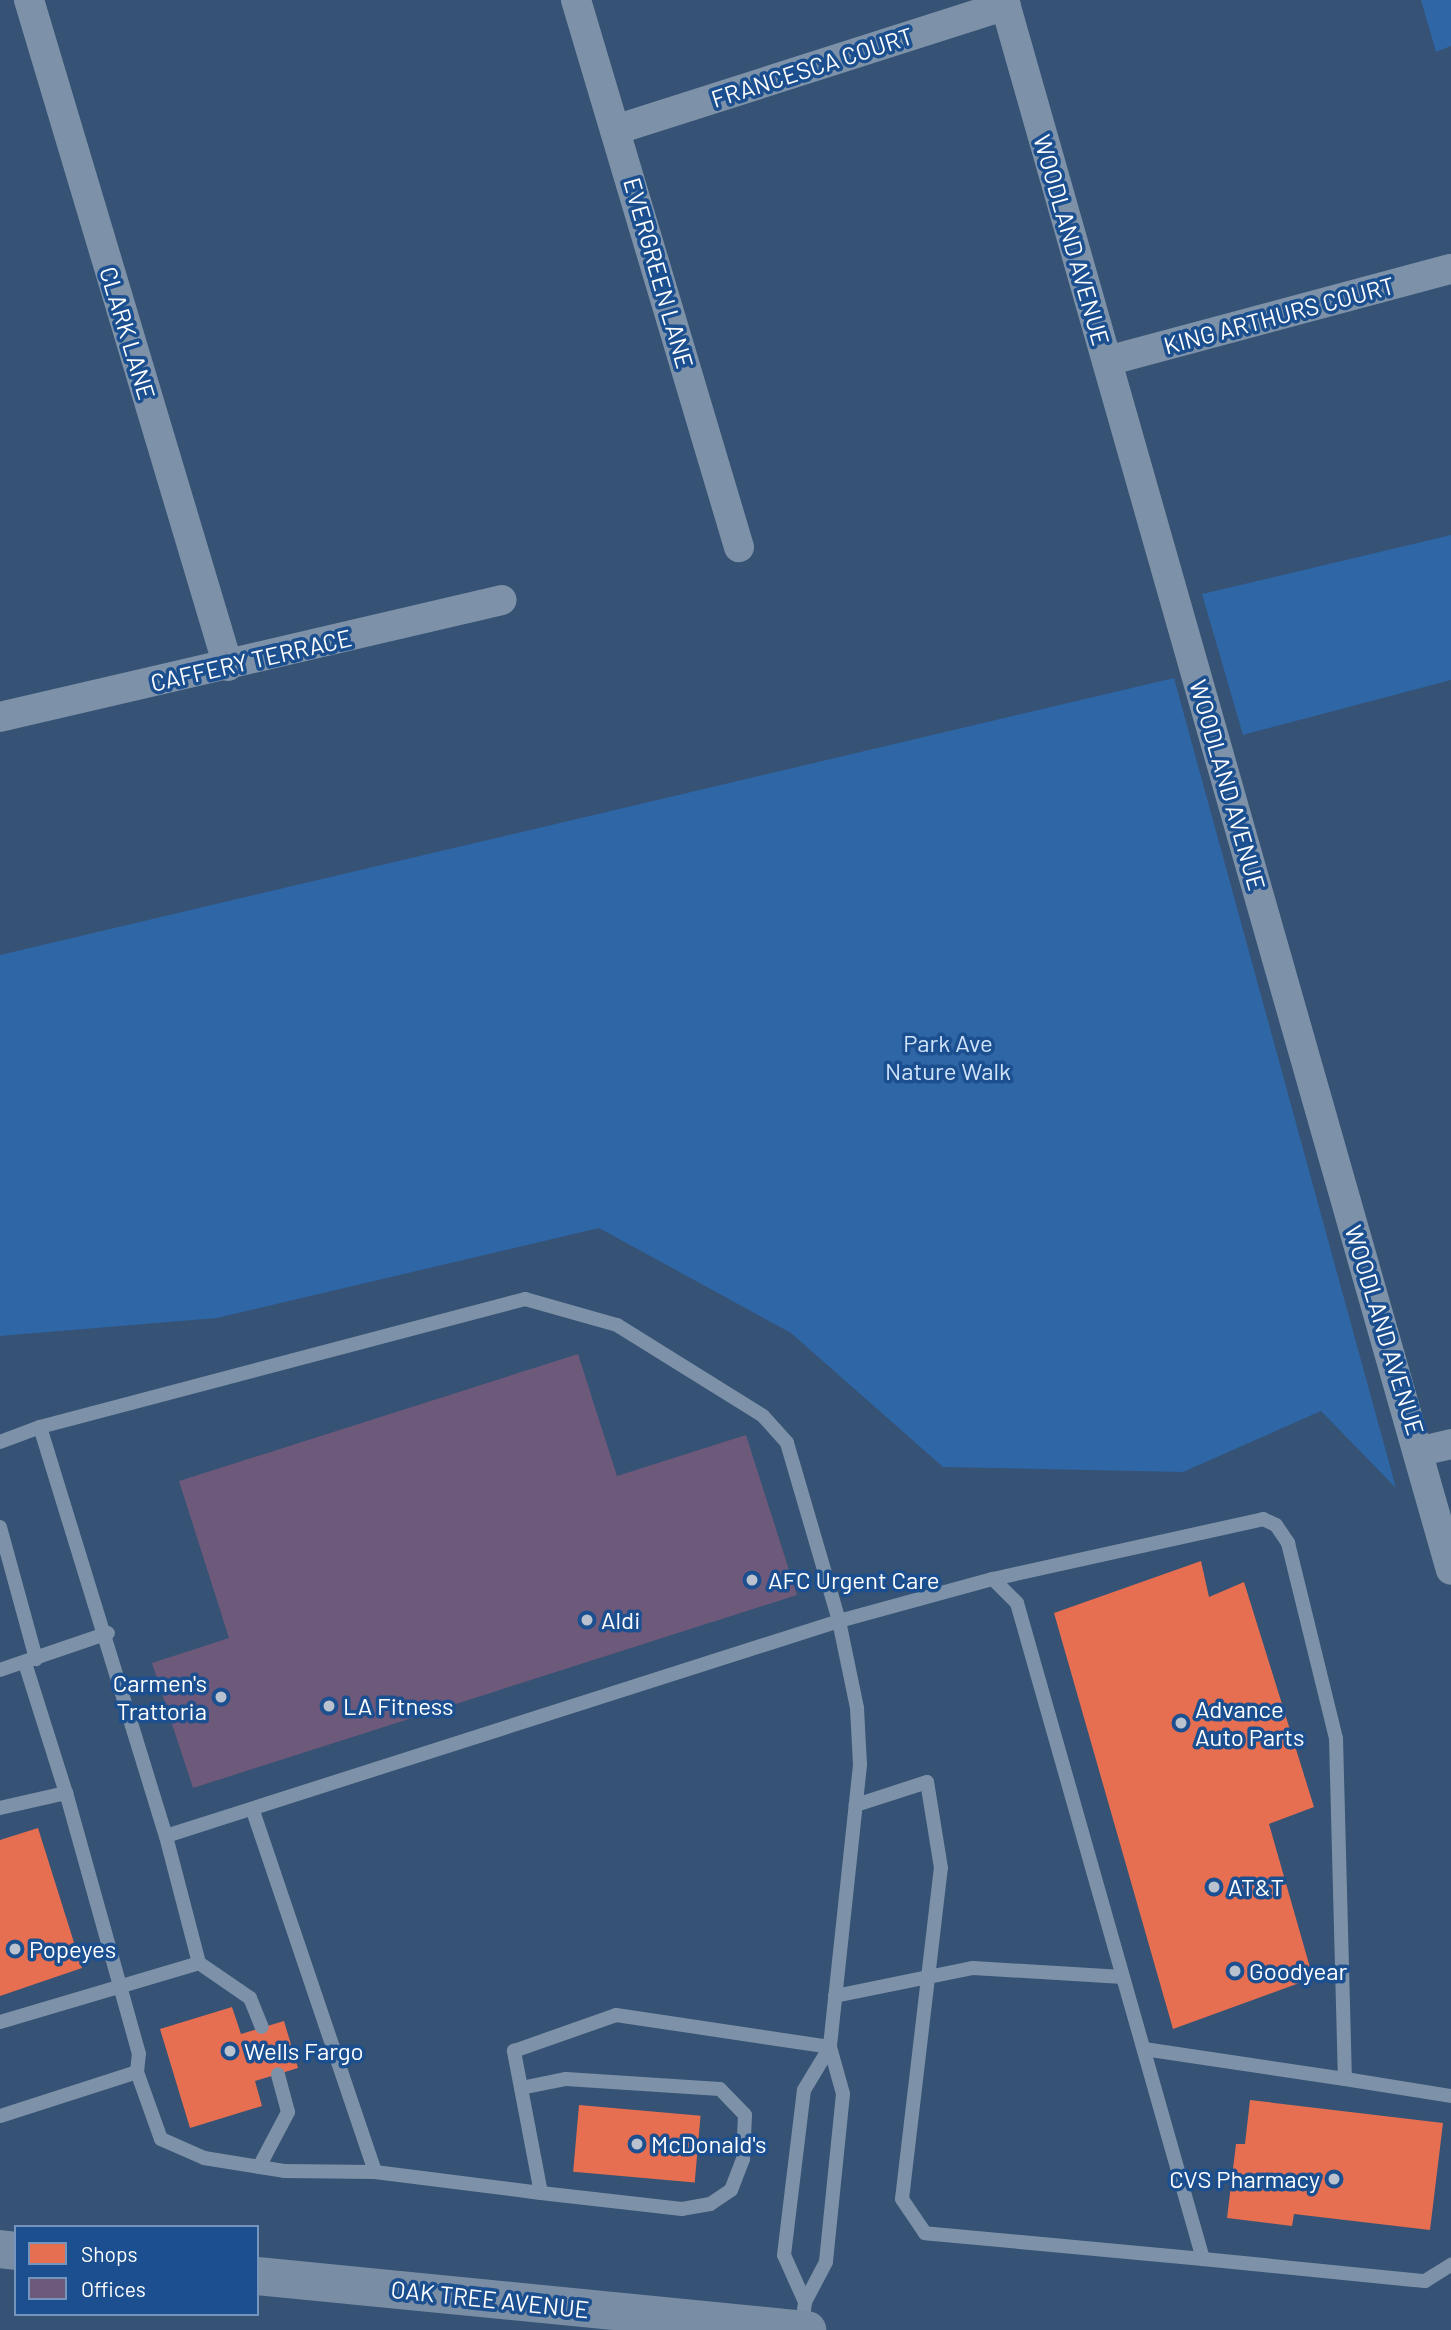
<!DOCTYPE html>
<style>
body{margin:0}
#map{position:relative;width:1451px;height:2330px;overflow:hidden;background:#365274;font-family:Barlow,sans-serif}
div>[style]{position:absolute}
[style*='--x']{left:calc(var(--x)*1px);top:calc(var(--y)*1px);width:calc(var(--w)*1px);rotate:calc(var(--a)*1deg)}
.green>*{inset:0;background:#2f66a5}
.shops>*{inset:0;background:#e76f51;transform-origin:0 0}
.offices>*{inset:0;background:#6d597a}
.service>*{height:14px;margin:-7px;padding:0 7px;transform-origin:7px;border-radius:7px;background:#7d92a8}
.minor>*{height:30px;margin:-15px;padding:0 15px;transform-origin:15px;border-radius:15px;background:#7d92a8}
.secondary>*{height:38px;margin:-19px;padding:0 19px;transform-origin:19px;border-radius:19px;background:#798da4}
.dots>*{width:19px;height:19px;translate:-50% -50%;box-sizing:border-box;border:4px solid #1b4f8f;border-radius:50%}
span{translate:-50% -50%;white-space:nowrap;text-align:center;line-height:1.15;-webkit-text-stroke:7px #1b4f8f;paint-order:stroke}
.street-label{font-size:24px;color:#fff}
.park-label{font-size:24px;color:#cfe3fa}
.poi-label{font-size:24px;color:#fff}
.left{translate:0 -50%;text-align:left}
.right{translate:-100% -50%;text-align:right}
.legend{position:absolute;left:14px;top:2225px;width:245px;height:91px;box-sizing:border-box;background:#1b4f8f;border:2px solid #7695bc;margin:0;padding:9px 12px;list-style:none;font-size:21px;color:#fff}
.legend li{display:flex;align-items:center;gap:14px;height:35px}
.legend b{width:35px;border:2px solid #7695bc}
</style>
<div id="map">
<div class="green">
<div style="clip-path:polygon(1421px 0,1451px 0,1451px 46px,1436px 52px)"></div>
<div style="clip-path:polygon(1451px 535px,1451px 680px,1243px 735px,1202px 594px)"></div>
<div style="clip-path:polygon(1174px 678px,1396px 1488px,1321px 1411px,1183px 1472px,943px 1467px,791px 1333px,599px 1228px,217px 1318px,0 1336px,0 955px)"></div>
</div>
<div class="shops">
<div style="clip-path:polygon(1201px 1561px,1209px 1597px,1244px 1582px,1314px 1807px,1269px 1824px,1313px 1978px,1173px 2029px,1054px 1613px)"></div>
<div style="clip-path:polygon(38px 1828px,82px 1968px,0 1996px,0 1840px)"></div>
<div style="clip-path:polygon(232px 2007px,241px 2034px,284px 2021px,298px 2068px,255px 2081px,262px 2106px,190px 2128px,160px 2029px)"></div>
<div style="clip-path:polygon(1250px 2100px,1443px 2123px,1430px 2230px,1294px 2214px,1292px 2226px,1227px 2218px,1236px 2144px,1245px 2144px)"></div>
<div style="left:579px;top:2105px;width:122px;height:67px;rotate:5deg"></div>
</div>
<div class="offices">
<div style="clip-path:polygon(578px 1354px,617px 1476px,746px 1435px,797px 1595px,193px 1788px,152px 1663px,229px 1638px,179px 1481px)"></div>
</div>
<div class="service">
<div style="--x:40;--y:1427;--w:502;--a:-14.78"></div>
<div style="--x:525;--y:1299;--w:96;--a:15.8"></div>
<div style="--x:617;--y:1325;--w:172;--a:31.9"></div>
<div style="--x:763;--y:1416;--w:36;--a:48"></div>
<div style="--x:787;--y:1443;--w:185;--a:73.7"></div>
<div style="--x:839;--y:1621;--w:160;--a:-15.3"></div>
<div style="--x:993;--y:1579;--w:34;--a:45"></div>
<div style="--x:1017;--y:1603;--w:682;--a:74.17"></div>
<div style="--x:1203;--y:2259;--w:279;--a:-174.7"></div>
<div style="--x:925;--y:2233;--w:41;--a:-124.1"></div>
<div style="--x:902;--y:2199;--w:333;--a:-83.3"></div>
<div style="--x:941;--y:1868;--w:87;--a:-99.2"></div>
<div style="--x:927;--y:1782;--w:75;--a:162.1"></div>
<div style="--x:0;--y:1442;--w:43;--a:-20.6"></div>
<div style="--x:40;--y:1427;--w:428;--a:72.9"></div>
<div style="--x:166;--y:1836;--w:707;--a:-17.72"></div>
<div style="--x:839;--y:1621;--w:89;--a:78.3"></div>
<div style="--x:857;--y:1708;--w:57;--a:87"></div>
<div style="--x:860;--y:1765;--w:284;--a:96.1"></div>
<div style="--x:830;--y:2047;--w:49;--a:74.5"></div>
<div style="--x:843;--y:2094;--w:169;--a:95.8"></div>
<div style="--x:826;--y:2262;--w:45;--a:117.7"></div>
<div style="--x:805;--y:2302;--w:26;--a:97"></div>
<div style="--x:0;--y:1527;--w:137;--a:74.7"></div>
<div style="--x:993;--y:1579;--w:277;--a:-12.5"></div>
<div style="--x:1263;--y:1519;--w:14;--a:25"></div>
<div style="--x:1276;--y:1525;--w:22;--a:56"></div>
<div style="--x:1288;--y:1543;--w:201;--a:76.2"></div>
<div style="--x:1336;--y:1738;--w:341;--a:88.5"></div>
<div style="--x:1345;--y:2079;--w:107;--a:9.1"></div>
<div style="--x:0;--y:1670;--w:114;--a:-18.9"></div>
<div style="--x:0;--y:1808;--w:68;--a:-12.8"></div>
<div style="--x:66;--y:1793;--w:136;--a:-107.5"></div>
<div style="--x:253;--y:1811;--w:381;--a:71.3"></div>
<div style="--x:375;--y:2172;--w:167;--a:7.2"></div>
<div style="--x:541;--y:2193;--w:145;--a:-100.8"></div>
<div style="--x:514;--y:2051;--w:108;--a:-19.4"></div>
<div style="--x:616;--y:2015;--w:216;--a:8.5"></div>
<div style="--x:199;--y:1963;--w:62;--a:34.5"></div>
<div style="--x:250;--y:1998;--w:31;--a:68"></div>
<div style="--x:835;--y:1996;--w:141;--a:-11.5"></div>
<div style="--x:973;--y:1968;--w:150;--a:3.4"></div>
<div style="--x:0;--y:2022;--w:208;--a:-16.5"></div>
<div style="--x:199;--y:1963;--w:131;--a:-104.6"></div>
<div style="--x:1144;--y:2049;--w:203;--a:8.5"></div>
<div style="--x:137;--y:2072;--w:71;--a:70.3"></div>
<div style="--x:161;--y:2139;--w:47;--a:23.8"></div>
<div style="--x:204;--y:2158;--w:81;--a:9.2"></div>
<div style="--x:284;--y:2171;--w:91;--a:0.6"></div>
<div style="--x:521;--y:2088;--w:46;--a:-11.3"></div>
<div style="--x:566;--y:2079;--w:154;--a:3.7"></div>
<div style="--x:720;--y:2089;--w:36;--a:46"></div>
<div style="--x:745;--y:2115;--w:44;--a:92.6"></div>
<div style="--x:743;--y:2159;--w:33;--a:111"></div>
<div style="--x:731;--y:2190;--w:25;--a:146"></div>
<div style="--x:710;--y:2204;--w:28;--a:170"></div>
<div style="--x:682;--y:2209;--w:142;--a:-173.5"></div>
<div style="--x:0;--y:2116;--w:144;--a:-17.8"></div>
<div style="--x:137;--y:2072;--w:18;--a:-84"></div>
<div style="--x:139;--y:2054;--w:271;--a:-105.6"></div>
<div style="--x:259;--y:2167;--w:62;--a:-62.2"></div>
<div style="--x:288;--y:2112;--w:39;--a:-105"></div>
<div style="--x:1203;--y:2259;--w:223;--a:5.7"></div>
<div style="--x:1425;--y:2281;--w:31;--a:-32"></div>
<div style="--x:805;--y:2302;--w:51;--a:-114.1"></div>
<div style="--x:784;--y:2255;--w:166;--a:-83.1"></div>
<div style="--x:804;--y:2090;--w:50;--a:-58.8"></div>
</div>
<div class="minor">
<div style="--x:29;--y:0;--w:695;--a:73.36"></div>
<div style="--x:576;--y:0;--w:571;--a:73.41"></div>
<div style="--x:1004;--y:0;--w:1632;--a:74.11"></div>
<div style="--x:618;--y:129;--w:407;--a:-17.7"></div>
<div style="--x:1107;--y:361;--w:356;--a:-15"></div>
<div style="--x:0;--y:717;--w:515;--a:-13.12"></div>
<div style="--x:1421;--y:1451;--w:31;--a:-13"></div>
</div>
<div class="secondary">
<div style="--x:0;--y:2249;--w:16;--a:7"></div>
<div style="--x:257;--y:2276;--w:553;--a:5.61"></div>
</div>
<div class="dots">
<div style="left:752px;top:1580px;background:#b9c2ce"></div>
<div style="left:587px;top:1620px;background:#b9c2ce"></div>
<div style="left:221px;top:1697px;background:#b9c2ce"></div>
<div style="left:329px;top:1706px;background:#b9c2ce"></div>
<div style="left:1181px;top:1723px;background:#b9c2ce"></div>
<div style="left:1214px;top:1887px;background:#b9c2ce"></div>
<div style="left:15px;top:1949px;background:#b9c2ce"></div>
<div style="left:1235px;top:1971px;background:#b9c2ce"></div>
<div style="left:230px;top:2051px;background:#b9c2ce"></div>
<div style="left:637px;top:2144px;background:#b9c2ce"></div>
<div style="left:1334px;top:2179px;background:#b9c2ce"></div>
</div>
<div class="street-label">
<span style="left:812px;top:67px;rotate:-18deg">FRANCESCA COURT</span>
<span style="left:1072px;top:240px;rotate:74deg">WOODLAND AVENUE</span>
<span style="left:659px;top:273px;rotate:74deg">EVERGREEN LANE</span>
<span style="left:1279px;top:315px;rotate:-15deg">KING ARTHURS COURT</span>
<span style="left:128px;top:333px;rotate:73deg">CLARK LANE</span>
<span style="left:251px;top:660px;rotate:-13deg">CAFFERY TERRACE</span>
<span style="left:1228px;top:785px;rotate:74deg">WOODLAND AVENUE</span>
<span style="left:1385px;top:1330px;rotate:73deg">WOODLAND AVENUE</span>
<span style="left:490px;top:2299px;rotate:6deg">OAK TREE AVENUE</span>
</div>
<div class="park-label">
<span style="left:948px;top:1057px">Park Ave<br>Nature Walk</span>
</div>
<div class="poi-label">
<span class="left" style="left:768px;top:1580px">AFC Urgent Care</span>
<span class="left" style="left:601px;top:1620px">Aldi</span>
<span class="right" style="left:207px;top:1697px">Carmen's<br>Trattoria</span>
<span class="left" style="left:343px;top:1706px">LA Fitness</span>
<span class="left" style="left:1195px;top:1723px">Advance<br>Auto Parts</span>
<span class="left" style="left:1228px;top:1887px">AT&amp;T</span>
<span class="left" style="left:29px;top:1949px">Popeyes</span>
<span class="left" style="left:1249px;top:1971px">Goodyear</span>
<span class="left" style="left:244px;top:2051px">Wells Fargo</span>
<span class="left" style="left:651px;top:2144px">McDonald's</span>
<span class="right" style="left:1320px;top:2179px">CVS Pharmacy</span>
</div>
<ul class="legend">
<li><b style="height:19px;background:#e76f51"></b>Shops</li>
<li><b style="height:19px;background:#6d597a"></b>Offices</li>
</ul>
</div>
